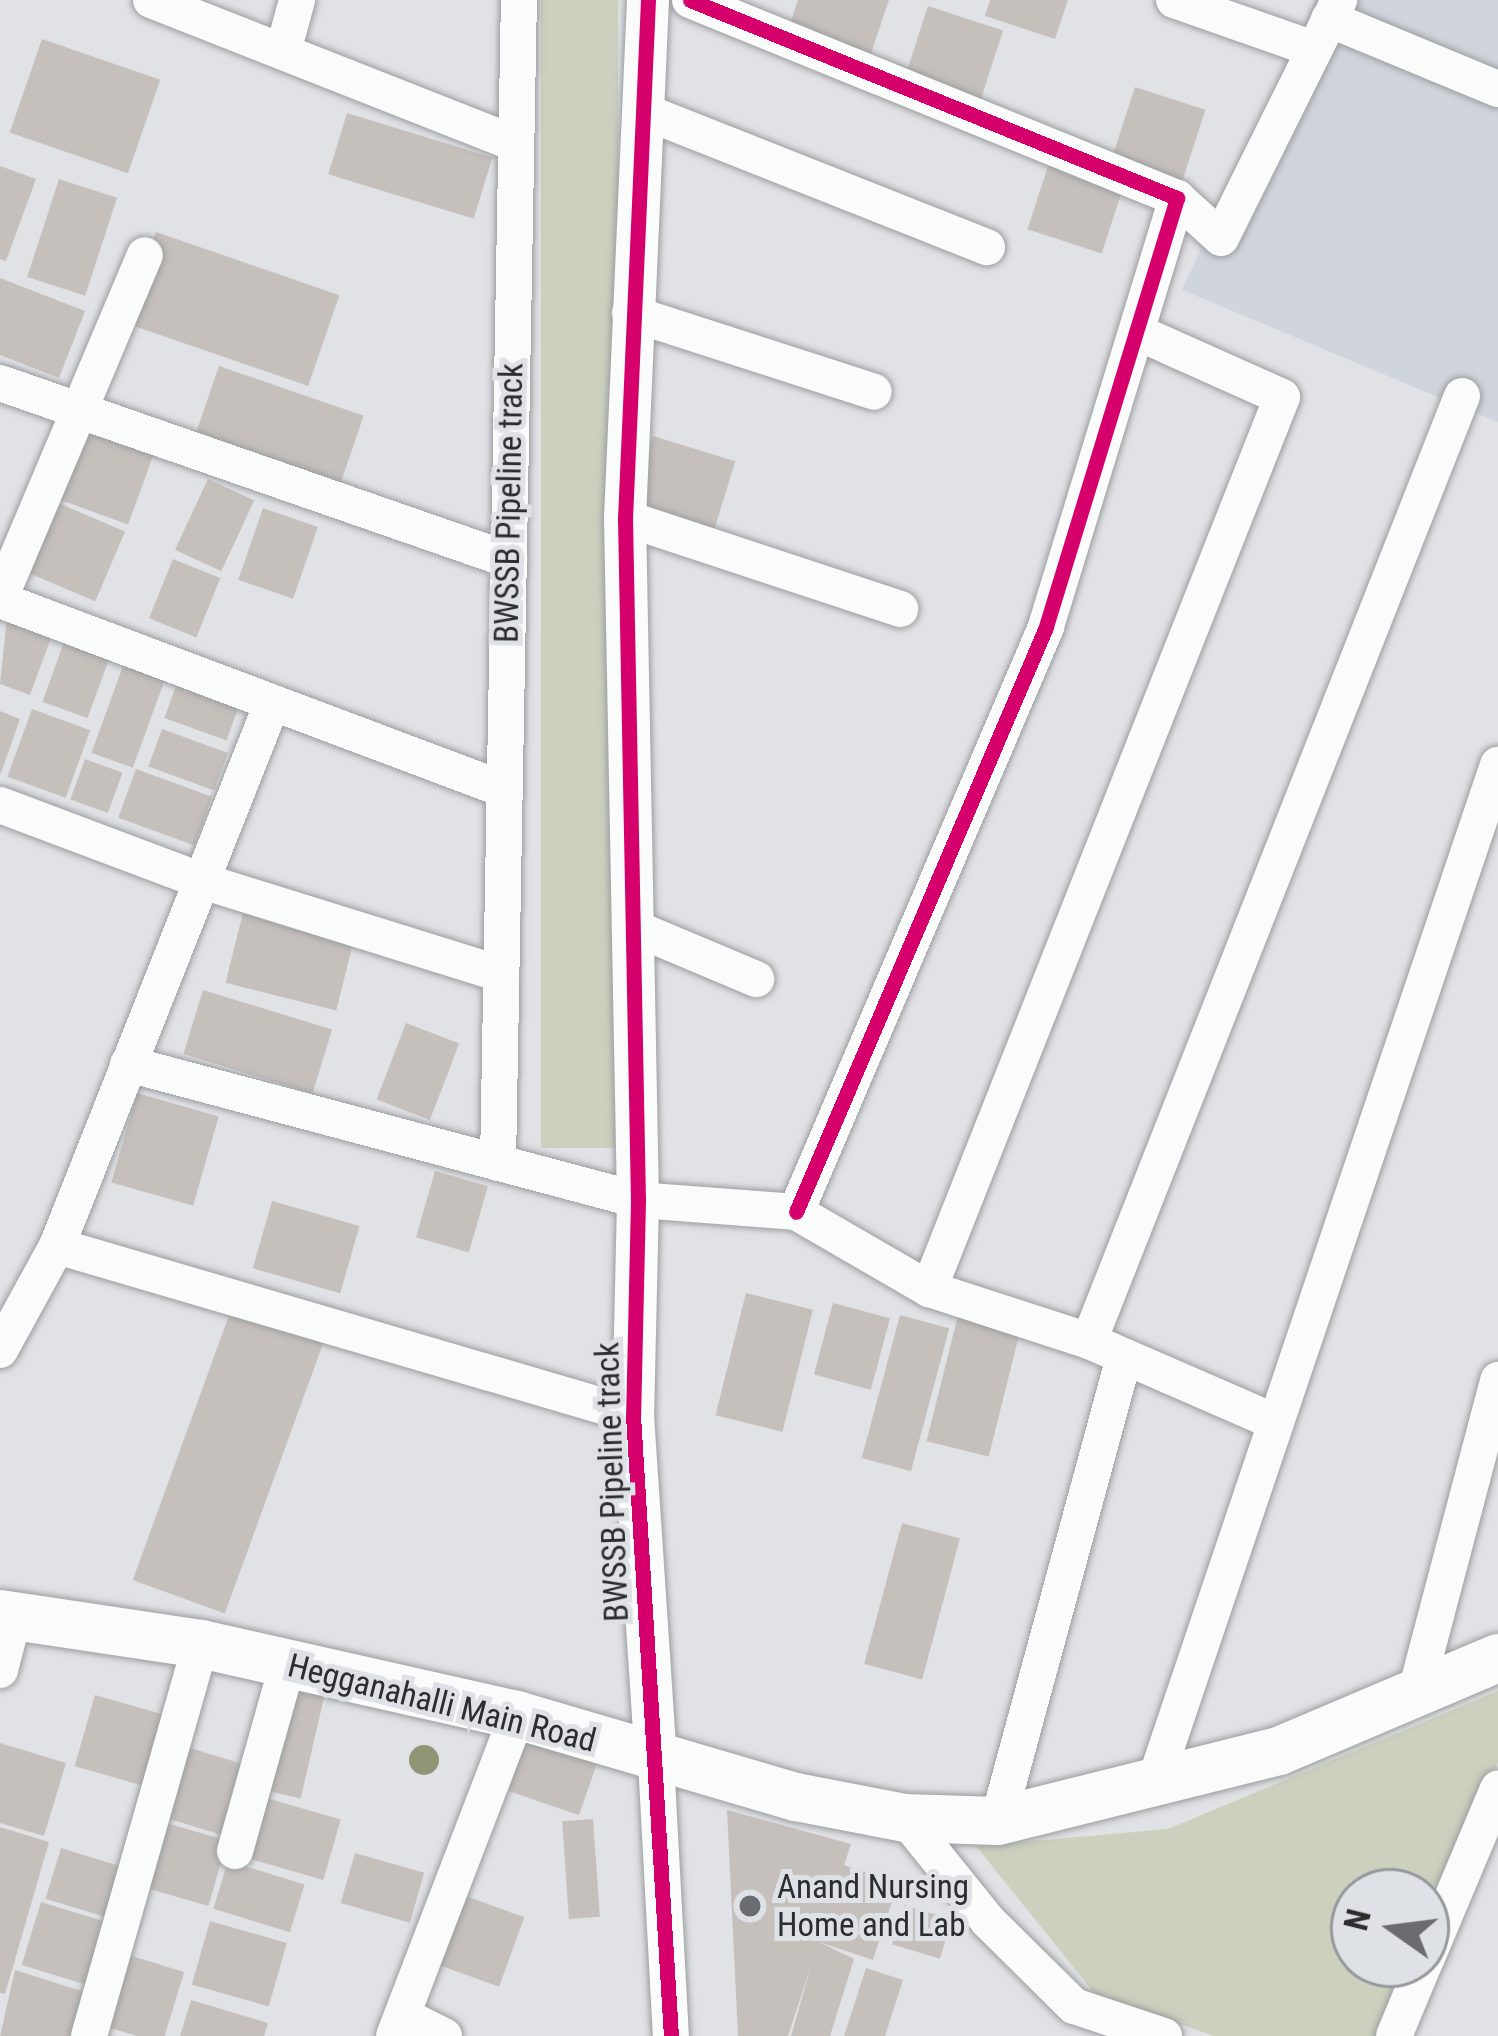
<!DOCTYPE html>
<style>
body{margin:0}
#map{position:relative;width:1498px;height:2036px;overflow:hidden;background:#e0e2e5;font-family:"Roboto Condensed",sans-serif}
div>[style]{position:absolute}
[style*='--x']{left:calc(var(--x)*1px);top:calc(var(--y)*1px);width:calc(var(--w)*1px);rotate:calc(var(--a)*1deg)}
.built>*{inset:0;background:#d0d5dd}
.green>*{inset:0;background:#ccd0bd;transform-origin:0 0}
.building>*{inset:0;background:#c6c0bd;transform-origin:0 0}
.roads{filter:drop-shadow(0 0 3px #9c9ea0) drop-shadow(0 0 3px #9c9ea0)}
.minor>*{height:36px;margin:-18px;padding:0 18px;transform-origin:18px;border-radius:18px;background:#fafbfb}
.tertiary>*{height:42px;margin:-21px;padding:0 21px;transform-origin:21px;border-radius:21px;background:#fafbfb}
.secondary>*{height:48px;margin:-24px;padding:0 24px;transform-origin:24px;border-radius:24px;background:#fafbfb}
.cycleway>*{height:15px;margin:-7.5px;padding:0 7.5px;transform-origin:7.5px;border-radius:7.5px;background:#d6006c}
.trees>*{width:30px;height:30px;margin:-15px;border-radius:50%;background:#919475}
.dots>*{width:33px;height:33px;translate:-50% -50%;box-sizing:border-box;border:6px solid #dee2e7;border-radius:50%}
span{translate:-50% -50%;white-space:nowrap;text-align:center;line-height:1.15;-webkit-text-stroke:10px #dee2e7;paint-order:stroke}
.street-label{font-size:33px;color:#2c2d2f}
.poi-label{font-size:33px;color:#2c2d2f}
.left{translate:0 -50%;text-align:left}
.north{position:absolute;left:1330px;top:1868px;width:120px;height:120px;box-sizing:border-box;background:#dee2e7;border:3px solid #979a9d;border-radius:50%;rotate:284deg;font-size:33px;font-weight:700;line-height:48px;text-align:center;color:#2c2d2f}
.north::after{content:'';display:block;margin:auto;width:42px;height:54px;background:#6b6c6f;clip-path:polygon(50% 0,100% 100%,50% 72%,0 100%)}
</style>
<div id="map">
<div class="built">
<div style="clip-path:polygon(1315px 0,1498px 0,1498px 422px,1182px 290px)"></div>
</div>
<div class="green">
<div style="left:541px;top:0;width:77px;height:1148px"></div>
<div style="clip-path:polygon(1498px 1691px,1498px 1762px,1426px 1927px,1426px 1892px,1354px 1892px,1354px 1964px,1410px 1964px,1379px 2036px,1214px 2036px,1095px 1994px,976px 1846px,1168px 1829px)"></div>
</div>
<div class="building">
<div style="clip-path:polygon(798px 0,889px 0,871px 53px,789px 27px)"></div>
<div style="clip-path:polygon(990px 0,1068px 0,1055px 39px,985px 16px)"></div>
<div style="left:928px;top:6px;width:79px;height:73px;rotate:18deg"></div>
<div style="left:42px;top:39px;width:125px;height:99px;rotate:19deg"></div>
<div style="left:1135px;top:87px;width:74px;height:75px;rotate:18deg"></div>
<div style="left:347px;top:113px;width:152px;height:64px;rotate:17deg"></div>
<div style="left:1051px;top:157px;width:78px;height:76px;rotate:18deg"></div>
<div style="clip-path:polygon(0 166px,36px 179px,6px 261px,0 259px)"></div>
<div style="left:59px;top:179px;width:61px;height:103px;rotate:18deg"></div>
<div style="left:156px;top:232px;width:194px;height:96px;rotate:19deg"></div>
<div style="clip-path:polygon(0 278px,85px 311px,59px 378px,0 355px)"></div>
<div style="left:219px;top:366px;width:153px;height:71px;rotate:19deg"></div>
<div style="left:77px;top:425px;width:82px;height:76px;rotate:20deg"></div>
<div style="left:653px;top:436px;width:86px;height:74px;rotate:17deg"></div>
<div style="left:208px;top:479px;width:51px;height:78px;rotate:25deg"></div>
<div style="left:44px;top:497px;width:88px;height:76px;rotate:23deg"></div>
<div style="left:263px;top:508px;width:58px;height:76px;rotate:19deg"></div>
<div style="left:173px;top:559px;width:51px;height:64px;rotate:22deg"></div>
<div style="clip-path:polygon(7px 618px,52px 635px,30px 695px,0 684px)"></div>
<div style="left:67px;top:634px;width:48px;height:72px;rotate:20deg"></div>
<div style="left:127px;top:655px;width:44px;height:104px;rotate:20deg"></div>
<div style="left:176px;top:686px;width:66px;height:34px;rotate:20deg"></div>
<div style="left:32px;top:709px;width:62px;height:72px;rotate:20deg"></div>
<div style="clip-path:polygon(0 711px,20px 719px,1px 773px,0 773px)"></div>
<div style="left:162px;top:729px;width:70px;height:40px;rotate:20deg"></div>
<div style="left:85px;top:759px;width:40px;height:43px;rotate:20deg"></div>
<div style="left:136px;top:769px;width:81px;height:52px;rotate:20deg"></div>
<div style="left:243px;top:913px;width:114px;height:72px;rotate:14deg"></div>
<div style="left:203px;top:990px;width:135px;height:67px;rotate:17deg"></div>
<div style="left:406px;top:1023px;width:57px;height:82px;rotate:21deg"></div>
<div style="left:137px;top:1093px;width:85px;height:93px;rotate:16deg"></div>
<div style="left:435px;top:1171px;width:55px;height:69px;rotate:16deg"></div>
<div style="left:272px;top:1201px;width:91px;height:70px;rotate:16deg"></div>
<div style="left:746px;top:1293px;width:69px;height:126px;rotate:14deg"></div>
<div style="left:235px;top:1299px;width:98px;height:299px;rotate:20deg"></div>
<div style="left:833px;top:1303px;width:59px;height:74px;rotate:15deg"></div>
<div style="left:900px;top:1315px;width:51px;height:148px;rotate:15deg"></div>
<div style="left:958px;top:1315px;width:64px;height:130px;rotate:14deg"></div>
<div style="left:902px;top:1523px;width:60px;height:146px;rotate:15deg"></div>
<div style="left:289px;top:1689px;width:36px;height:104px;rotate:13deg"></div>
<div style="left:95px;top:1695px;width:72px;height:74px;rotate:16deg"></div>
<div style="left:527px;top:1736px;width:75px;height:58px;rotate:19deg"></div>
<div style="clip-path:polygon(0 1743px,66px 1763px,44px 1836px,0 1823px)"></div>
<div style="left:187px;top:1747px;width:70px;height:74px;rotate:17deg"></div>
<div style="left:259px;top:1796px;width:85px;height:63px;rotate:16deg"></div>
<div style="clip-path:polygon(727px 1810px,851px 1844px,844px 1865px,898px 1883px,873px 1960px,819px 1942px,854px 1959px,830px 2036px,791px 2036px,811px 1966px,788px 2036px,738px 2036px)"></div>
<div style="left:593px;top:1819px;width:98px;height:31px;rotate:86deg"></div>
<div style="left:159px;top:1821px;width:71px;height:68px;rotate:16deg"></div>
<div style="clip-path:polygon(0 1827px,49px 1842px,5px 1994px,0 1993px)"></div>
<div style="left:61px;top:1848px;width:68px;height:53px;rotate:17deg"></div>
<div style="left:355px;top:1853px;width:72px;height:52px;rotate:16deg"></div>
<div style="left:228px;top:1861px;width:80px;height:50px;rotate:17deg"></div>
<div style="left:452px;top:1891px;width:77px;height:74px;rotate:20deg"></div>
<div style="left:41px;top:1902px;width:70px;height:66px;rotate:17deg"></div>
<div style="left:904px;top:1905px;width:50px;height:41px;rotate:17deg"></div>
<div style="left:210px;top:1921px;width:80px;height:66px;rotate:16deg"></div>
<div style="left:122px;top:1953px;width:65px;height:75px;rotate:17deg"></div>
<div style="clip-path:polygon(866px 1968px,903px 1980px,885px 2036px,844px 2036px)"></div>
<div style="clip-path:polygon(15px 1970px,88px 1993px,74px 2036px,0 2036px)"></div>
<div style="clip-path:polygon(191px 2000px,268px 2023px,264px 2036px,180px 2036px)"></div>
</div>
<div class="roads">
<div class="minor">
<div style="--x:151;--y:0;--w:392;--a:21.5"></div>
<div style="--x:690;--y:0;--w:526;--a:22.13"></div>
<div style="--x:1177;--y:198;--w:449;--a:107"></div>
<div style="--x:1046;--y:627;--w:636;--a:113.14"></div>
<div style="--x:1174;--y:0;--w:148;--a:19.3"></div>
<div style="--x:1329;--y:19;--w:183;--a:22.5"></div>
<div style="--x:284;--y:48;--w:50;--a:-74.8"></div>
<div style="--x:643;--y:111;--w:370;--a:21.6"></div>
<div style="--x:1177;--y:198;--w:59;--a:42.3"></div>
<div style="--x:1221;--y:238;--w:266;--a:-63.6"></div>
<div style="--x:630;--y:313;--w:256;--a:17.9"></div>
<div style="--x:0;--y:383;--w:539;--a:19.17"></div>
<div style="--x:625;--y:518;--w:290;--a:18.3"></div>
<div style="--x:0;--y:598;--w:372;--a:-67.1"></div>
<div style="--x:0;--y:600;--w:534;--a:20.61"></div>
<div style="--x:0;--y:805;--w:216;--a:20.6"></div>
<div style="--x:202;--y:881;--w:313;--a:17.3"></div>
<div style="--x:630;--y:926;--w:137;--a:22.8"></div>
<div style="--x:128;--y:1064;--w:528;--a:14.93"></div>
<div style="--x:638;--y:1200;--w:158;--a:4.3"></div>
<div style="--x:796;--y:1212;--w:154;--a:30.1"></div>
<div style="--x:929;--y:1289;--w:168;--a:18"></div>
<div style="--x:1089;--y:1341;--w:201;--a:23.5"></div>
<div style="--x:498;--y:1163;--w:1163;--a:-88.97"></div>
<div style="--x:57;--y:1246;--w:600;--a:16.35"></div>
<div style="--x:929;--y:1289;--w:959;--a:-68.41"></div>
<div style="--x:1282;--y:397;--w:154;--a:-155.9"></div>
<div style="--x:1089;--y:1341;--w:1016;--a:-68.46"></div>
<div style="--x:0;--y:1350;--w:119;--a:-61.3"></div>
<div style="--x:57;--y:1246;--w:581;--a:-68.38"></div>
<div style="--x:0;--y:1670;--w:56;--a:-75.5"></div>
<div style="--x:1415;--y:1695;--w:326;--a:-75.2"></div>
<div style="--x:656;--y:1761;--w:275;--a:86.9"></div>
<div style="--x:1153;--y:1787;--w:1079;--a:-71.35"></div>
<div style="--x:905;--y:1818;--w:132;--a:51.1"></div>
<div style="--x:988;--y:1921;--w:121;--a:44.7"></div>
<div style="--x:1074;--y:2006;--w:95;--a:18.4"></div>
<div style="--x:998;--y:1821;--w:477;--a:-74.8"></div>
<div style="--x:235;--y:1851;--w:195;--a:-74.3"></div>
<div style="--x:1426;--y:1960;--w:186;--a:-67.2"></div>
<div style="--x:402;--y:2015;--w:47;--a:26.6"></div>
<div style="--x:89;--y:2036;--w:408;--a:-74.1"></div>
<div style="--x:394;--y:2036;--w:344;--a:-69"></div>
<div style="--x:1394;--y:2036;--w:78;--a:-67.4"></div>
</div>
<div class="tertiary">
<div style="--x:648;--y:0;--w:519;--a:92.54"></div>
<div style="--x:625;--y:518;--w:682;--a:88.91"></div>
<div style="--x:638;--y:1200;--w:215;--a:91.3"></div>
<div style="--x:633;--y:1415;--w:347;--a:86.2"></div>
</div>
<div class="secondary">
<div style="--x:0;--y:1614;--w:203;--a:8.5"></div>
<div style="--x:201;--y:1644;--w:324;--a:12.7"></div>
<div style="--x:517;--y:1715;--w:291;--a:16.4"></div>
<div style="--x:796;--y:1797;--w:111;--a:10.9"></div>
<div style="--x:905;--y:1818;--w:93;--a:1.8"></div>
<div style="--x:998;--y:1821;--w:290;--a:-14"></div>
<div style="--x:1279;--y:1751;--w:238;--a:-23"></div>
</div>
</div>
<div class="cycleway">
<div style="--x:648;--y:0;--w:519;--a:92.54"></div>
<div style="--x:625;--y:518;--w:682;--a:88.91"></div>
<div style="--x:638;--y:1200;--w:215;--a:91.3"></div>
<div style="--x:633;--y:1415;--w:622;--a:86.5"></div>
<div style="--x:690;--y:0;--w:526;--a:22.13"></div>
<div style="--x:1177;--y:198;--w:449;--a:107"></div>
<div style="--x:1046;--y:627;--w:636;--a:113.14"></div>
</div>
<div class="trees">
<div style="left:424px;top:1760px"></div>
</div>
<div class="dots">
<div style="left:750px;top:1906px;background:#6b6c6f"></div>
</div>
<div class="street-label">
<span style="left:509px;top:503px;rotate:-89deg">BWSSB Pipeline track</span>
<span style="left:612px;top:1482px;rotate:-92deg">BWSSB Pipeline track</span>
<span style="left:442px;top:1703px;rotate:14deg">Hegganahalli Main Road</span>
</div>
<div class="poi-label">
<span class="left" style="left:777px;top:1906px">Anand Nursing<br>Home and Lab</span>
</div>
<div class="north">N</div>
</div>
